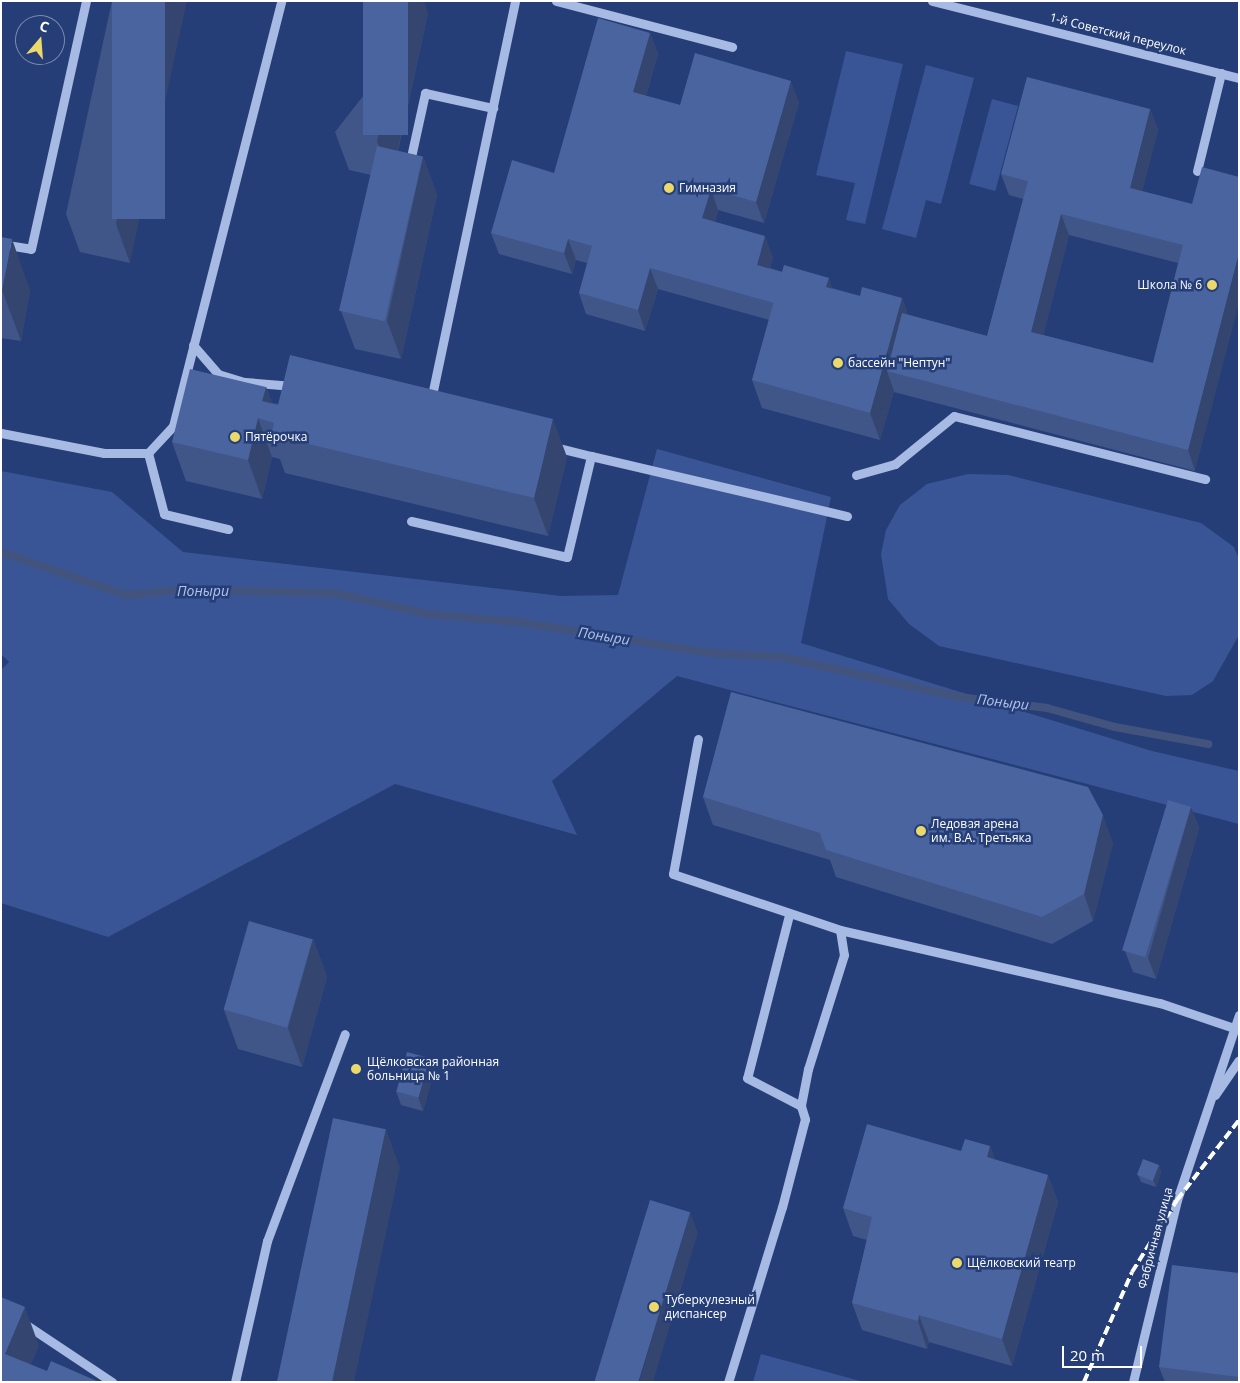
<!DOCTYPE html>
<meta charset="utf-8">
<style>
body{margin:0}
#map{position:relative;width:1240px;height:1383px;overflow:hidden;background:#253e77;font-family:"Open Sans",sans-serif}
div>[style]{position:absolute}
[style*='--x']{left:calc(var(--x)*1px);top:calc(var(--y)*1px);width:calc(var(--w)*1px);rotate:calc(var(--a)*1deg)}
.green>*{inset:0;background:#395595;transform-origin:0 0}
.stream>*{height:8px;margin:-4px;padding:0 4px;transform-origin:4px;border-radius:4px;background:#42547e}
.minor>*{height:9px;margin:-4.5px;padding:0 4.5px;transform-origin:4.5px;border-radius:4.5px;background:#a7bae3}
.rail>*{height:4px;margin-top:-2px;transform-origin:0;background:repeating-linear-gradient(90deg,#fff 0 9px,transparent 0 13px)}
.wall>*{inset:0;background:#405689}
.shaded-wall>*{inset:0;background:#34466f}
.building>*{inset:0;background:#4a649f;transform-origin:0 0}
.dots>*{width:14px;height:14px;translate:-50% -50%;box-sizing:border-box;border:2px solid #253e77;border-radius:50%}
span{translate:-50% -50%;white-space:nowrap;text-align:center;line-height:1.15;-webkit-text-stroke:5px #253e77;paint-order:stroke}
.street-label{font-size:12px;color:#fff}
.poi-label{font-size:12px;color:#fff}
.left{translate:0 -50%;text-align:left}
.right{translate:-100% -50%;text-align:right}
.water-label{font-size:14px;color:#b2c4eb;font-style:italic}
.frame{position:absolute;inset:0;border:2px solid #fff;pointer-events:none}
.north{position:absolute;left:15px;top:15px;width:50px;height:50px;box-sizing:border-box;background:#253e77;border:1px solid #7c8bad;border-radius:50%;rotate:18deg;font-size:14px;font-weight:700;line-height:20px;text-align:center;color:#fff}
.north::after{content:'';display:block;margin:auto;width:18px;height:22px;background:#ecd96c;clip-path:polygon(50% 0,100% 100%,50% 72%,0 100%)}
.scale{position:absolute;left:1062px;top:1346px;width:80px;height:22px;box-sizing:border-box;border:2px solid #fff;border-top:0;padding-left:6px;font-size:15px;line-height:18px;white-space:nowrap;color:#fff;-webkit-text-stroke:4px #253e77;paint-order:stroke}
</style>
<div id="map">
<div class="green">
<div style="clip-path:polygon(846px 51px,903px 64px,865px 224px,846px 220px,855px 183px,816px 175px)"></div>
<div style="clip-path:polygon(926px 65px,974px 78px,941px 204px,926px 200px,916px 238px,882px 229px)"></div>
<div style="left:992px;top:99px;width:27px;height:88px;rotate:15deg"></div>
<div style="clip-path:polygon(657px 449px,831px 497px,801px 643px,1152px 751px,1239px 771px,1239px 824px,677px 676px,552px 781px,577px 835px,395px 784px,108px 937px,1px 903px,1px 670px,9px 662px,1px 654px,1px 471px,112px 492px,183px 552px,561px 596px,618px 595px)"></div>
<div style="clip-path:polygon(968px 474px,1008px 475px,1201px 523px,1234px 547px,1239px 559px,1239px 635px,1213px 681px,1192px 695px,1166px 696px,939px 646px,909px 624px,888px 599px,881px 554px,886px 530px,900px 505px,927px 484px)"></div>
<div style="clip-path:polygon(761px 1354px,864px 1382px,753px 1382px)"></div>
</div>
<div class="stream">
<div style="--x:1;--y:552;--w:132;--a:19"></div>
<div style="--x:126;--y:595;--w:53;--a:-5.4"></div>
<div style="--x:179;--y:590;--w:155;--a:1.1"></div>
<div style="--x:334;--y:593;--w:96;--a:12.6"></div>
<div style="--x:428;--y:614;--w:91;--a:5"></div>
<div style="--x:519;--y:622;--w:193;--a:9.2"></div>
<div style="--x:710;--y:653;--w:72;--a:3.2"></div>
<div style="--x:782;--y:657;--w:181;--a:12.7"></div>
<div style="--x:959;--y:697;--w:89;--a:7.1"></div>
<div style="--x:1047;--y:708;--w:71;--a:15.6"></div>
<div style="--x:1115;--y:727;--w:95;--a:10.4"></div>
</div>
<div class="minor">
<div style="--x:556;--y:1;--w:182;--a:14.6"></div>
<div style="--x:932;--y:1;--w:317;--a:14.1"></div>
<div style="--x:409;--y:166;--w:75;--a:-77.6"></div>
<div style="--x:425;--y:93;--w:70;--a:12.4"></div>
<div style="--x:1197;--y:171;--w:101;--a:-76.2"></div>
<div style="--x:1;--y:244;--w:30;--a:9"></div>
<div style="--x:31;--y:249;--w:254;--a:-77.5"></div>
<div style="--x:193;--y:345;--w:38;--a:49"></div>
<div style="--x:218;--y:374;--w:28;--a:17"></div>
<div style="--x:245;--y:382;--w:48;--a:4.8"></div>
<div style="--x:431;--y:400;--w:408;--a:-78.1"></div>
<div style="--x:1;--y:433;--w:105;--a:11"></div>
<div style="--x:104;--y:453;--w:44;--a:0"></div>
<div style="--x:148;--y:453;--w:37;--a:-47"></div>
<div style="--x:173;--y:426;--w:439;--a:-75.7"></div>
<div style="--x:148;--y:453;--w:63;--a:75.3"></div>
<div style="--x:164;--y:514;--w:66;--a:13.2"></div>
<div style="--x:591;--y:456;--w:263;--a:13.2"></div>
<div style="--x:856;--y:475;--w:41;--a:-15.8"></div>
<div style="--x:895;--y:464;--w:76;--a:-39.1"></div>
<div style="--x:954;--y:416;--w:259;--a:14.1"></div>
<div style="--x:411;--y:521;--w:160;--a:13"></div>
<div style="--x:567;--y:557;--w:104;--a:-76.6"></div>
<div style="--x:591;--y:456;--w:38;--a:-166"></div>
<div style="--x:698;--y:739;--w:137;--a:100.5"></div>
<div style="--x:673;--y:874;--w:176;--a:18.5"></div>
<div style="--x:840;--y:930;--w:25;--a:81"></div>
<div style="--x:844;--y:955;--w:120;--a:107.5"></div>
<div style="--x:808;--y:1069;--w:38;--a:101"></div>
<div style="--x:801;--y:1106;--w:14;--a:73"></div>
<div style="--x:805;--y:1119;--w:91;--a:104.6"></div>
<div style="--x:782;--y:1207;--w:183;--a:107.1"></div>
<div style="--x:789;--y:915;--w:168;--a:104.4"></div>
<div style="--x:747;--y:1078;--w:61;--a:27.4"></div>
<div style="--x:840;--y:930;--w:328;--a:12.9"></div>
<div style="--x:1160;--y:1003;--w:78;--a:18.7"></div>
<div style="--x:1215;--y:1095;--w:42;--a:-55.6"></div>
<div style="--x:25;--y:1324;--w:105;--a:33.7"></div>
<div style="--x:235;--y:1382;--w:145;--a:-77.2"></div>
<div style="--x:267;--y:1241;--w:221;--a:-69.4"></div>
<div style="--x:1133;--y:1382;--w:187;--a:-76.4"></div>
<div style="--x:1177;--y:1200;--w:195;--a:-71.5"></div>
</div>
<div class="rail">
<div style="--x:1084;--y:1382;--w:120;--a:-66.4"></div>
<div style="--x:1132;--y:1272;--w:85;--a:-58"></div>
<div style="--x:1177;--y:1200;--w:101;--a:-52.2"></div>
</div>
<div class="wall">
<div style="clip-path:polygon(112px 1px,130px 263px,80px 252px,66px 214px)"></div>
<div style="clip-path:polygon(428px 13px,398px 151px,423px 157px,437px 195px,401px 359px,355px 349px,341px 311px,371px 175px,349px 170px,335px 132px)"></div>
<div style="clip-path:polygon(evenodd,650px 33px,658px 54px,646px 96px,680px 105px,799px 102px,764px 223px,718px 210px,715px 222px,773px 257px,770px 268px,832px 288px,860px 296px,902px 298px,908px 315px,987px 336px,1023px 199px,1009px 195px,1001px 174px,1150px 109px,1158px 130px,1142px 191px,1192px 204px,1195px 471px,894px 392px,894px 391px,880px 440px,762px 408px,752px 380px,769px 320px,658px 289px,645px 331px,586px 314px,579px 293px,587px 263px,576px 260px,572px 274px,499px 254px,491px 233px,554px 173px,650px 33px,1069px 235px,1178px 263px,1153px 363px,1043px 335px,1069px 235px)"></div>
<div style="clip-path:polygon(1px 237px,30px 290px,21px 341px,1px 338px)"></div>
<div style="clip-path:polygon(266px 387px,272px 403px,567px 457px,548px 536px,285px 473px,280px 459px,272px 457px,262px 499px,186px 481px,172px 442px)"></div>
<div style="clip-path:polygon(703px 797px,1113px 843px,1093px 921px,1052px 944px,836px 877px,830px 860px,713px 825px)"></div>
<div style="clip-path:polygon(1191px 807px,1199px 828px,1156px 979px,1133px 972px,1125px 951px)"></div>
<div style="clip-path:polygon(313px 939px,327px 977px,302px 1067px,238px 1049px,224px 1010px)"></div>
<div style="clip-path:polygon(434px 1072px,423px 1111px,401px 1105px,396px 1091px)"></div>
<div style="clip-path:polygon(990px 1146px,995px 1160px,1048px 1175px,1058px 1202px,1012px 1366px,929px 1342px,927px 1349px,862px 1330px,852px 1303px,867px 1240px,853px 1236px,843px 1208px,961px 1151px)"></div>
<div style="clip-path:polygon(1159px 1165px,1161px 1172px,1156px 1187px,1141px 1182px,1138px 1175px)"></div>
<div style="clip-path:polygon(1239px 1273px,1239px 1382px,1165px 1382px,1159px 1367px)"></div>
</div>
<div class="shaded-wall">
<div style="clip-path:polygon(165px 1px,187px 1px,130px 263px,116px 224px)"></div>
<div style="clip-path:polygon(408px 1px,424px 1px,428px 13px,391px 180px,377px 141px)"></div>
<div style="clip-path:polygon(650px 33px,658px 54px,641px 113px,633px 92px)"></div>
<div style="clip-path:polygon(791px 81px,799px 102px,764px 223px,756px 202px)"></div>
<div style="clip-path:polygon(1150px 109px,1158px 130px,1138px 209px,1130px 188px)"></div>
<div style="clip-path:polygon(423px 157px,437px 195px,401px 359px,387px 321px)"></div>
<div style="clip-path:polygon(711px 189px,718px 210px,710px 239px,702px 218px)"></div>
<div style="clip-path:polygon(1061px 214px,1069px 235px,1039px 353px,1031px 332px)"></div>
<div style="clip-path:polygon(765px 236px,773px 257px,765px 286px,757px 265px)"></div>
<div style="clip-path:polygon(12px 239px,30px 290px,21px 341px,2px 290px)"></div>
<div style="clip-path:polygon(568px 239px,576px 260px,572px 274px,564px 253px)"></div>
<div style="clip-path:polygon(1239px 253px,1239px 304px,1195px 471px,1188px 450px)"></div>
<div style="clip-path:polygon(650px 268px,658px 289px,645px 331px,638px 310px)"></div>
<div style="clip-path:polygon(829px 278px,838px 305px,826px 287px)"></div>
<div style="clip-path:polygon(902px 298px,912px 325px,887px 371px,894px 391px,880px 440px,870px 413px)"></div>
<div style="clip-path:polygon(266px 387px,280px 425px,274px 423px,262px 401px)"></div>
<div style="clip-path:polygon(258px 418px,272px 457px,262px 499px,248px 460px)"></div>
<div style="clip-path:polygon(553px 419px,567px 457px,548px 536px,534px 498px)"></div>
<div style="clip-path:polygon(1191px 807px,1199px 828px,1156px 979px,1148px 958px)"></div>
<div style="clip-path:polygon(1103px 815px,1113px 843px,1093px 921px,1084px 894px)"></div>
<div style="clip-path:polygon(313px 939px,327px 977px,302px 1067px,288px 1028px)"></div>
<div style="clip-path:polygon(429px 1058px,434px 1072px,423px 1111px,418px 1097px)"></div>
<div style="clip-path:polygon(386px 1129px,400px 1168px,354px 1382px,332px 1382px)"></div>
<div style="clip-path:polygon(990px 1146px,1000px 1173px,987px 1157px)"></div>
<div style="clip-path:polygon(1159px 1165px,1161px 1172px,1156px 1187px,1153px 1180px)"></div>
<div style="clip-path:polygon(1048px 1175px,1058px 1202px,1012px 1366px,1002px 1339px)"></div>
<div style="clip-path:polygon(690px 1212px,698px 1233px,653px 1382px,639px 1382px)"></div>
<div style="clip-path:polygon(25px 1307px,39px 1346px,23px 1382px,5px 1354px)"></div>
<div style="clip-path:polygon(919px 1315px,929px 1342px,927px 1349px,918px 1321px)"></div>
</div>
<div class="building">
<div style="left:112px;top:1px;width:53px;height:218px"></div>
<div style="left:363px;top:1px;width:45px;height:134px"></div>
<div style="clip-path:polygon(598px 18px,650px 33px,633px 92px,680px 105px,695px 53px,791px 81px,756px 202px,711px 189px,702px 218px,765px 236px,757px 265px,782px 272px,774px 303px,650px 268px,638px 310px,579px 293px,592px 246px,568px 239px,564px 253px,491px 233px,512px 160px,554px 173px)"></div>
<div style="clip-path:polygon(evenodd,1027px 77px,1150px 109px,1130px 188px,1192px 204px,1202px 167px,1239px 177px,1239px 253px,1188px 450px,887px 371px,902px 313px,987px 336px,1028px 181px,1001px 174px,1027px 77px,1061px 214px,1183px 245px,1153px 363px,1031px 332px,1061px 214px)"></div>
<div style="left:377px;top:146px;width:47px;height:169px;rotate:13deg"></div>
<div style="clip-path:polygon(1px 237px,12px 239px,2px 290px,1px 290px)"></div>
<div style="clip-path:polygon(784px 265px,829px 278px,826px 287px,860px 296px,862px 287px,902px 298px,870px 413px,752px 380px)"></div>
<div style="clip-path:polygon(290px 355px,553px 419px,534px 498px,271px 435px,274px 423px,258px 418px,248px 460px,172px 442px,190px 369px,266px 387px,262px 401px,278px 405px)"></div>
<div style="clip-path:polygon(731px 692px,1088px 787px,1103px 815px,1084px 894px,1042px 917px,826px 850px,820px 833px,703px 797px)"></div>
<div style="left:1168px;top:800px;width:24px;height:157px;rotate:17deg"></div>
<div style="left:249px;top:921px;width:66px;height:92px;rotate:16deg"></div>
<div style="left:407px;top:1052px;width:23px;height:41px;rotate:15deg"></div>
<div style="left:333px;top:1118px;width:54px;height:270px;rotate:12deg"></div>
<div style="clip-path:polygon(867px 1124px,961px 1151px,965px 1139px,990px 1146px,987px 1157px,1048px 1175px,1002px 1339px,919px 1315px,918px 1321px,852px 1303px,872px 1217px,843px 1208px)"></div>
<div style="left:1143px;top:1159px;width:17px;height:17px;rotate:21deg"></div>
<div style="left:650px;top:1200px;width:42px;height:190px;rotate:17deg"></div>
<div style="clip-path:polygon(1172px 1265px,1239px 1273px,1239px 1377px,1159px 1367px)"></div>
<div style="clip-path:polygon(1px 1297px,25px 1307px,5px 1354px,47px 1371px,51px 1361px,99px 1382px,1px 1382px)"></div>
</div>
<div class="dots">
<div style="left:669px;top:188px;background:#ecd96c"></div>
<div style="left:1212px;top:285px;background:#ecd96c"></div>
<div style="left:838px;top:363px;background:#ecd96c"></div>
<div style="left:235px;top:437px;background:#ecd96c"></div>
<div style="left:921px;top:831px;background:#ecd96c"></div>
<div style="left:356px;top:1069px;background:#ecd96c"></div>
<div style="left:957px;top:1263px;background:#ecd96c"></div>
<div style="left:654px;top:1307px;background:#ecd96c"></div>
</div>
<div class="street-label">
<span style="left:1118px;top:34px;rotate:14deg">1-й Советский переулок</span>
<span style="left:1155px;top:1238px;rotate:-75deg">Фабричная улица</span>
</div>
<div class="poi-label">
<span class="left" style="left:679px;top:188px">Гимназия</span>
<span class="right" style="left:1202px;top:285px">Школа № 6</span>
<span class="left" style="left:848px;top:363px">бассейн "Нептун"</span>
<span class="left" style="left:245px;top:437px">Пятёрочка</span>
<span class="left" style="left:931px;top:831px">Ледовая арена<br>им. В.А. Третьяка</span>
<span class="left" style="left:367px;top:1069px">Щёлковская районная<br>больница № 1</span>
<span class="left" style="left:967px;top:1263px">Щёлковский театр</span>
<span class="left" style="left:665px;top:1307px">Туберкулезный<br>диспансер</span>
</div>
<div class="water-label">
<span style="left:203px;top:591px">Поныри</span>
<span style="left:604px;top:636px;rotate:9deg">Поныри</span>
<span style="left:1003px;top:702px;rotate:7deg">Поныри</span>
</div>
<div class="frame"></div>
<div class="north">С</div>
<div class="scale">20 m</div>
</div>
